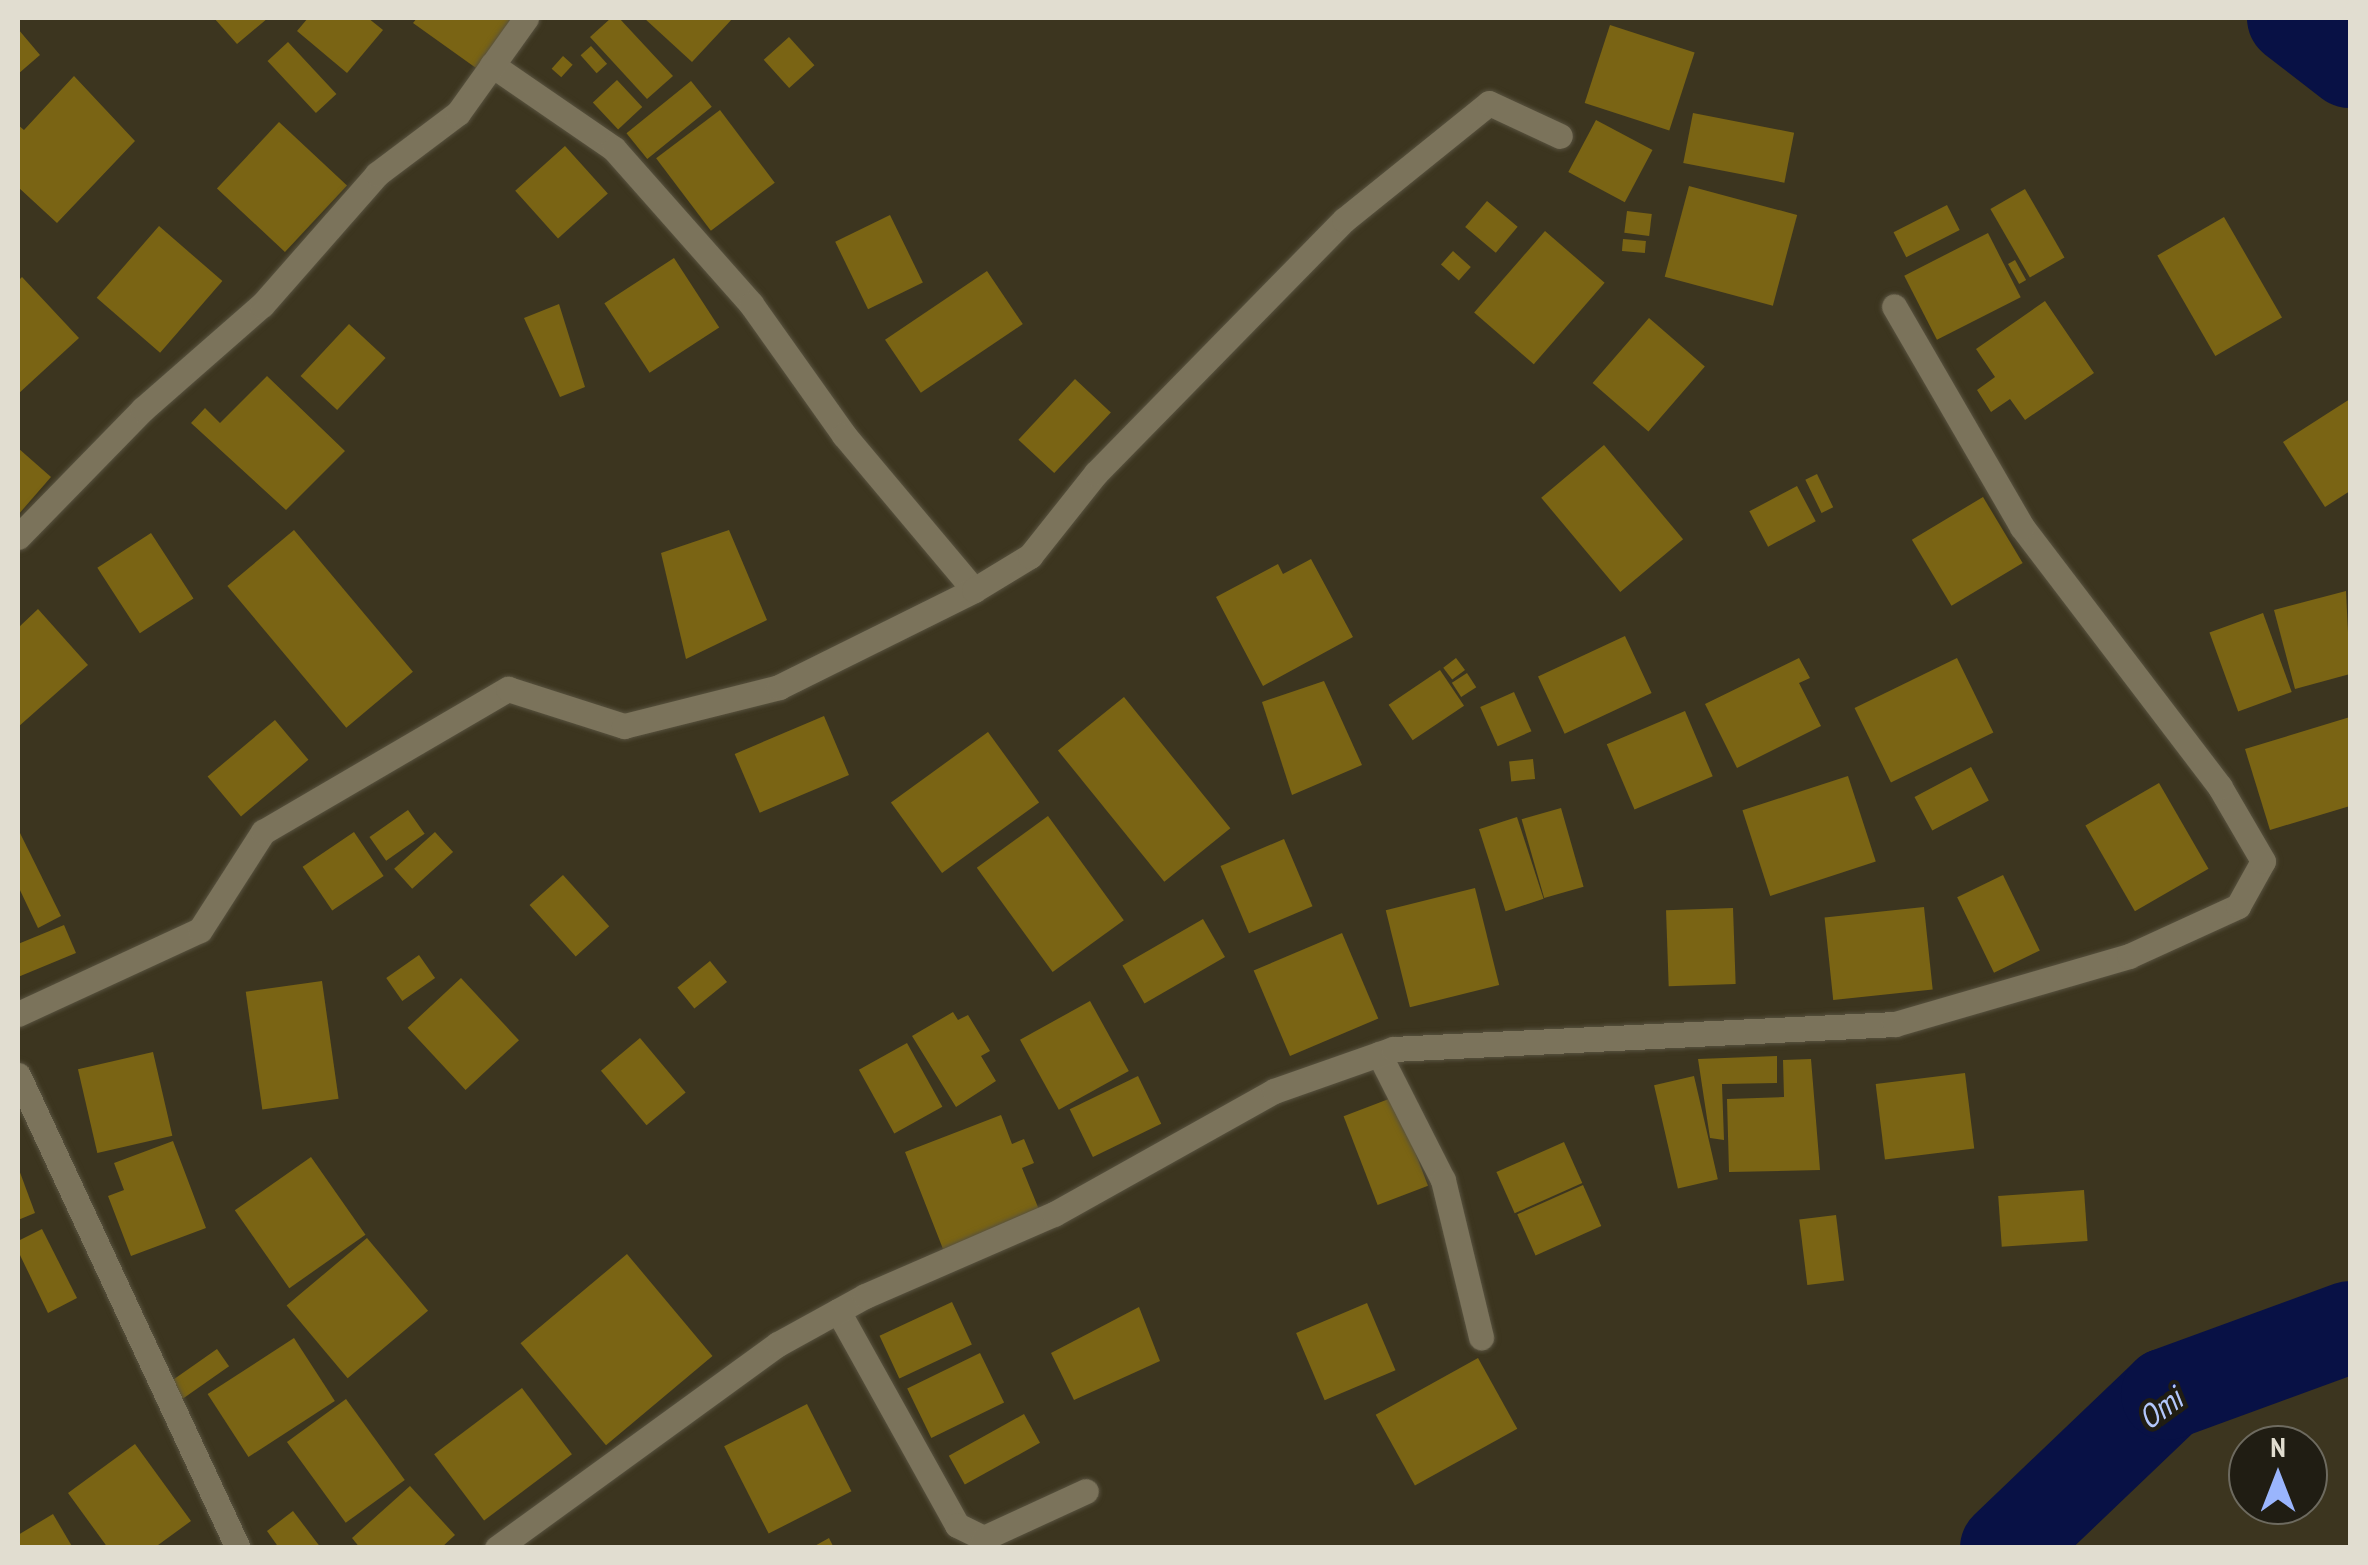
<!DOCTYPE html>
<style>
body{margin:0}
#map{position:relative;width:2368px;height:1565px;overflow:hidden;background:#3c351f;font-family:"PT Sans Narrow",sans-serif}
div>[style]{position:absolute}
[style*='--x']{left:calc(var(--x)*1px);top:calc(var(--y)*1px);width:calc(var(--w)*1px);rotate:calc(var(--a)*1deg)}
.river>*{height:92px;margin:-46px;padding:0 46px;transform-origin:46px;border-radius:46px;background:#081145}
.building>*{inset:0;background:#7a6414;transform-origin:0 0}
.roads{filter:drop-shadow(0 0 2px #58523f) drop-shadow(0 0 2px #58523f)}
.minor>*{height:25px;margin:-12.5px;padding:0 12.5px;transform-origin:12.5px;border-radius:12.5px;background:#7b735b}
span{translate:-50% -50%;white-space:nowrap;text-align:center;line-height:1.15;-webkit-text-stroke:9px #201d13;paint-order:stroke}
.water-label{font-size:32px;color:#b3c7fb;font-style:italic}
.frame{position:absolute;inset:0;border:20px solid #e1ddd0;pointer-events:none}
.north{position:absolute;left:2228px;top:1425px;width:100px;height:100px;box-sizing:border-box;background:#201d13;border:2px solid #6d6a5f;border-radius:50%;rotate:0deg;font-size:28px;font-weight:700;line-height:40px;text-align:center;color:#e1ddd0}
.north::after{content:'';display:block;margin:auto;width:35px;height:45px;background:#9ab5fd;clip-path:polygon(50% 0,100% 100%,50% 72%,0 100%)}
</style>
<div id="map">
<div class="river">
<div style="--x:2293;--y:18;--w:72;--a:37.7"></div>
<div style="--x:2006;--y:1548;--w:223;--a:-43.7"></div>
<div style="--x:2167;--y:1394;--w:195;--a:-20.1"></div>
</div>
<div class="building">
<div style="clip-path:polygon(214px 18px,268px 18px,237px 44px)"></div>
<div style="clip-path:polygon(308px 18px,368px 18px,383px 30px,347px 73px,297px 31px)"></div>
<div style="clip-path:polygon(417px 18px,512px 18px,476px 68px,413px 23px)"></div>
<div style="clip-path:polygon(611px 18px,619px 18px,673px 76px,647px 99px,590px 37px)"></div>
<div style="clip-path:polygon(644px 18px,733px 18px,692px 62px)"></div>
<div style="left:1610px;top:25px;width:89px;height:82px;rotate:18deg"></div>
<div style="clip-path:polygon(18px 29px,40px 55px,18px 74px)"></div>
<div style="left:789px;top:37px;width:38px;height:34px;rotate:48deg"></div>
<div style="left:288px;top:42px;width:71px;height:28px;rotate:47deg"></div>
<div style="left:591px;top:46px;width:24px;height:14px;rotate:48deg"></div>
<div style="left:563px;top:56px;width:13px;height:17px;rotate:42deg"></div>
<div style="clip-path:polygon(74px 76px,135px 141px,57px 223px,18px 187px,18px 125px,24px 130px)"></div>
<div style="left:617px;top:80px;width:37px;height:33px;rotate:47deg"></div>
<div style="left:691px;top:81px;width:33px;height:83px;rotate:51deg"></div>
<div style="left:720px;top:110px;width:91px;height:80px;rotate:53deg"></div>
<div style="left:1693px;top:113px;width:103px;height:51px;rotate:11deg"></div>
<div style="left:1596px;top:120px;width:64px;height:59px;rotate:28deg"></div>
<div style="left:279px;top:122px;width:93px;height:91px;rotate:43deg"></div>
<div style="left:565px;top:146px;width:64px;height:67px;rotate:48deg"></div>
<div style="left:1689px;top:186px;width:112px;height:94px;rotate:15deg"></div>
<div style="left:2025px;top:189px;width:79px;height:40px;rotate:60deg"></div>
<div style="left:1487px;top:201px;width:40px;height:34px;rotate:40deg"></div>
<div style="left:1947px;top:205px;width:28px;height:60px;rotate:63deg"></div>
<div style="left:1627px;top:211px;width:25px;height:22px;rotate:7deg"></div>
<div style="left:890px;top:215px;width:75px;height:61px;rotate:64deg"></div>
<div style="left:2224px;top:217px;width:116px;height:77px;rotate:60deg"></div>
<div style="left:159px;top:226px;width:84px;height:95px;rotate:41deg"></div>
<div style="left:1545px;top:231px;width:79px;height:108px;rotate:41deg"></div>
<div style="left:1988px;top:233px;width:72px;height:94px;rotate:63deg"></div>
<div style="left:1623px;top:239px;width:23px;height:12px;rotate:5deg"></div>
<div style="left:1453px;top:251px;width:24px;height:18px;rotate:42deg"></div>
<div style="left:674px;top:258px;width:83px;height:83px;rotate:57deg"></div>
<div style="left:2015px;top:260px;width:23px;height:8px;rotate:61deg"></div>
<div style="left:987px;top:271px;width:64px;height:123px;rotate:56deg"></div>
<div style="clip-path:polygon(22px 277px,79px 338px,18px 394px,18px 281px)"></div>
<div style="clip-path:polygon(2045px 301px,2094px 373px,2025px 420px,2010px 399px,1991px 412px,1977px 390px,1995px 377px,1976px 349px)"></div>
<div style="clip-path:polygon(559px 304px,585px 387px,560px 397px,524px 318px)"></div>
<div style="left:1649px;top:318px;width:74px;height:86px;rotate:41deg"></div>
<div style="left:349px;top:324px;width:50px;height:71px;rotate:43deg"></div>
<div style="clip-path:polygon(267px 376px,345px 451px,286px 510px,191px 423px,205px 408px,220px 423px)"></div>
<div style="left:1075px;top:379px;width:49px;height:83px;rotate:43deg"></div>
<div style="clip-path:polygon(2350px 399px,2350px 491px,2325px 507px,2283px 442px)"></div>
<div style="left:1604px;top:445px;width:123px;height:82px;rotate:50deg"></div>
<div style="clip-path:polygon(18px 448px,51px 477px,18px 515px)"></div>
<div style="left:1817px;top:474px;width:37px;height:13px;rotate:64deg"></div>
<div style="left:1797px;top:486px;width:40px;height:54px;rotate:62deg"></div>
<div style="left:1983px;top:497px;width:77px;height:83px;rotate:59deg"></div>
<div style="left:294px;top:530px;width:185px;height:87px;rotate:50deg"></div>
<div style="clip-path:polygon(729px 530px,767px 620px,686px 659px,661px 553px)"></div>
<div style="left:151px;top:533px;width:78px;height:64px;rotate:57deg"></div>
<div style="clip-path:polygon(1311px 559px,1353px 637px,1263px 686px,1216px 597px,1278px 564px,1283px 574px)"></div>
<div style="clip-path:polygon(2346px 591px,2350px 674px,2295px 689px,2274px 610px)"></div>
<div style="clip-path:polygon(38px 609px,88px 665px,18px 727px,18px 628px)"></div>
<div style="left:2263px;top:613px;width:84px;height:57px;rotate:70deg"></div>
<div style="left:1625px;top:636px;width:63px;height:96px;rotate:65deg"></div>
<div style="left:1456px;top:658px;width:15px;height:16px;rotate:53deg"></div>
<div style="clip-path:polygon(1799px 658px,1810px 678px,1799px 683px,1821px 726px,1737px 768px,1705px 704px)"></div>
<div style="left:1957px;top:658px;width:83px;height:114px;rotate:64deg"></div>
<div style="left:1440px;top:670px;width:43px;height:62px;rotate:56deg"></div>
<div style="left:1467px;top:673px;width:17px;height:18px;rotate:57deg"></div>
<div style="clip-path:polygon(1324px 681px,1362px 765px,1292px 795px,1262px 702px)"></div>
<div style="left:1514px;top:692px;width:43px;height:37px;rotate:66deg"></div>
<div style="left:1124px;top:697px;width:169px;height:85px;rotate:51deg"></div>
<div style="left:1685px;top:711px;width:71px;height:85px;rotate:67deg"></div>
<div style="left:824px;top:716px;width:64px;height:97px;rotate:67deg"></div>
<div style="clip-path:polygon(2350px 717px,2350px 806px,2270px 830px,2245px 749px)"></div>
<div style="left:275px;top:720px;width:52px;height:88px;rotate:50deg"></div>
<div style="left:988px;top:732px;width:87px;height:120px;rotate:54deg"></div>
<div style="left:1533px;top:759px;width:20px;height:24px;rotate:84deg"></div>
<div style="left:1971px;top:767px;width:38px;height:64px;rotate:62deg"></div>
<div style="left:1848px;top:776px;width:90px;height:111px;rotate:72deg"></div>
<div style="left:2159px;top:783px;width:99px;height:85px;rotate:60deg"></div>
<div style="left:1561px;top:808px;width:82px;height:41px;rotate:74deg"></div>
<div style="left:408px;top:810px;width:29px;height:47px;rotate:55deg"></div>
<div style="left:1048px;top:816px;width:129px;height:88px;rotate:54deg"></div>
<div style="left:1517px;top:817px;width:86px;height:40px;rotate:72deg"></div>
<div style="clip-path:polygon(18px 829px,61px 916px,38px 928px,18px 886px)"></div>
<div style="left:354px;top:832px;width:53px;height:62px;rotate:56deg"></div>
<div style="left:435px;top:832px;width:27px;height:55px;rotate:48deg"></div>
<div style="left:1284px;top:839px;width:73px;height:69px;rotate:67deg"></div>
<div style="left:563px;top:875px;width:69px;height:45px;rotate:48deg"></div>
<div style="left:2003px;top:875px;width:84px;height:51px;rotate:64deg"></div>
<div style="left:1475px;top:888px;width:100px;height:92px;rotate:76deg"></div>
<div style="left:1924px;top:907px;width:83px;height:100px;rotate:84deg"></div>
<div style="left:1733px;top:908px;width:76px;height:67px;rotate:88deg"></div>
<div style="left:1203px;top:919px;width:44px;height:93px;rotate:60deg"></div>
<div style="clip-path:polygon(64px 925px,76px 953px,18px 977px,18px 944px)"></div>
<div style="left:1342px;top:933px;width:93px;height:96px;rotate:67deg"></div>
<div style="left:419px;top:955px;width:28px;height:40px;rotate:55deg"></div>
<div style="left:710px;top:961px;width:27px;height:42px;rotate:51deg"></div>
<div style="left:461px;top:978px;width:85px;height:73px;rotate:47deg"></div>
<div style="left:322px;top:981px;width:119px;height:77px;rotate:82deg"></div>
<div style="left:1090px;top:1001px;width:80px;height:80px;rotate:61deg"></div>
<div style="clip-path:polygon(953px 1012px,958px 1020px,968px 1015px,990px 1051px,981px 1056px,996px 1081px,956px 1107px,912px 1036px)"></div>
<div style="left:640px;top:1038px;width:71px;height:51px;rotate:50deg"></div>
<div style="left:907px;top:1043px;width:73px;height:55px;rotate:61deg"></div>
<div style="left:153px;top:1052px;width:86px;height:77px;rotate:77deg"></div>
<div style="clip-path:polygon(1777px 1056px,1777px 1083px,1722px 1084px,1724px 1140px,1710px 1138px,1698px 1059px)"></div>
<div style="clip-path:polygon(1811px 1059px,1820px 1170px,1729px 1172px,1727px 1099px,1784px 1097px,1783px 1060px)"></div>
<div style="left:1965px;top:1073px;width:76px;height:90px;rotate:83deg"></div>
<div style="left:1138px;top:1076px;width:53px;height:76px;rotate:64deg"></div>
<div style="left:1694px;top:1076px;width:106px;height:41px;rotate:77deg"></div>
<div style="left:1394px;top:1097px;width:95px;height:54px;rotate:69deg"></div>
<div style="clip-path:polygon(1001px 1115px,1012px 1144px,1024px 1139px,1034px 1163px,1022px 1168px,1040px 1212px,943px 1249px,905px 1152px)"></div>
<div style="clip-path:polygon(173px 1141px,206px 1228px,131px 1256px,108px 1196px,124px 1190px,114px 1163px)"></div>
<div style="left:1564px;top:1142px;width:45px;height:74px;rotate:66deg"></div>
<div style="left:311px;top:1157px;width:95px;height:93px;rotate:55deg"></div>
<div style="clip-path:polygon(18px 1167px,35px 1213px,18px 1220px)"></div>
<div style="left:1583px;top:1185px;width:45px;height:72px;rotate:66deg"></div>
<div style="left:2084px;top:1190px;width:51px;height:86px;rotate:86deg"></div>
<div style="left:1836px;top:1215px;width:66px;height:37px;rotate:83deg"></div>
<div style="clip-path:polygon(42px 1229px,77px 1298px,48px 1313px,18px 1251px,18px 1241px)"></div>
<div style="left:367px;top:1238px;width:95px;height:105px;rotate:50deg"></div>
<div style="left:627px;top:1254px;width:133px;height:139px;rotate:50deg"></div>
<div style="left:952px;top:1302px;width:47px;height:80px;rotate:65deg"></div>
<div style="left:1367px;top:1303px;width:73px;height:77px;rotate:67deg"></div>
<div style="clip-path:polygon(1139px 1307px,1160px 1361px,1074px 1400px,1051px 1353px)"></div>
<div style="left:294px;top:1338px;width:75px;height:103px;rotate:57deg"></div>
<div style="left:217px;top:1349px;width:21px;height:57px;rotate:55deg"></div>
<div style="left:980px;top:1353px;width:55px;height:81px;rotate:64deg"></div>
<div style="left:1478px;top:1358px;width:81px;height:117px;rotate:61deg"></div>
<div style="left:522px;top:1388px;width:83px;height:110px;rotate:53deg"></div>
<div style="left:346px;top:1399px;width:100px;height:73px;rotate:54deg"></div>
<div style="left:807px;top:1404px;width:98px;height:93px;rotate:63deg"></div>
<div style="left:1024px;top:1414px;width:33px;height:86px;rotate:61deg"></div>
<div style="clip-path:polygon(135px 1444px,191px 1521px,154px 1548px,108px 1548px,68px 1493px)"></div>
<div style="clip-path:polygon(410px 1486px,455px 1535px,441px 1548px,360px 1548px,352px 1538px)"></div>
<div style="clip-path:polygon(293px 1511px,321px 1548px,279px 1548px,267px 1531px)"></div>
<div style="clip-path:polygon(53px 1514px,73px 1548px,18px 1548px,18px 1535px)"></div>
<div style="clip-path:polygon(829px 1538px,834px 1548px,811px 1548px)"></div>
</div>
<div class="roads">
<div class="minor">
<div style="--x:492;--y:65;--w:148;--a:34.5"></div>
<div style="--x:614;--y:149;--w:207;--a:48.5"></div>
<div style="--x:751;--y:304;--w:161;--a:54.6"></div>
<div style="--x:844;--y:435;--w:202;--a:50"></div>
<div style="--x:18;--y:537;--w:179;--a:-45.7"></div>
<div style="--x:143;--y:409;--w:158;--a:-41.2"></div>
<div style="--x:262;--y:305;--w:174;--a:-48.7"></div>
<div style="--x:377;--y:174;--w:101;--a:-37"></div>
<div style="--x:458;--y:113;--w:117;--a:-54.4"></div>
<div style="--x:18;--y:1014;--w:200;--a:-24.8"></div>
<div style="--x:200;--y:930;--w:117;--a:-57.3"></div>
<div style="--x:263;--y:832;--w:284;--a:-30.3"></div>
<div style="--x:508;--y:689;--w:122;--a:17.7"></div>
<div style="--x:624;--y:726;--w:160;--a:-14.1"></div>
<div style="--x:779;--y:687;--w:218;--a:-26.4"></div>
<div style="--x:974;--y:590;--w:66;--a:-31.3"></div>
<div style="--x:1030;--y:556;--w:106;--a:-51.5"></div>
<div style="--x:1096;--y:473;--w:354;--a:-45.6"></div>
<div style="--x:1344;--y:220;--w:186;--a:-38.9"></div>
<div style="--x:1489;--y:103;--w:78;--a:24.9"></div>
<div style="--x:1379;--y:1054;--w:141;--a:63.1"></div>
<div style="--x:1443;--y:1180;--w:162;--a:76.4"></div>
<div style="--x:18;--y:1075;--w:522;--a:65.06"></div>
<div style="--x:838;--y:1311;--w:245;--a:60.9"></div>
<div style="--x:957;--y:1525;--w:30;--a:26"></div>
<div style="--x:984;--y:1538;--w:112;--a:-24.7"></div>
<div style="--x:497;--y:1548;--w:347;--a:-36"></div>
<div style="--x:778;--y:1344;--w:99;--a:-28.9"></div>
<div style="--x:865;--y:1296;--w:206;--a:-23.5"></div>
<div style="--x:1054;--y:1214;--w:252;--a:-29.2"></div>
<div style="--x:1274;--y:1091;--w:126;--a:-19.4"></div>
<div style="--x:1393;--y:1049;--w:503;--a:-2.85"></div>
<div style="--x:1895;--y:1024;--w:244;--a:-16.2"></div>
<div style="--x:2129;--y:956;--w:120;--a:-24.6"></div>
<div style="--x:2238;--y:906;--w:51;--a:-60.9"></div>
<div style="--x:2263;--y:861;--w:86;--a:-120.2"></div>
<div style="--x:2220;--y:787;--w:327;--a:-127.3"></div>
<div style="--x:2022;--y:527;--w:255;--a:-120.1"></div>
</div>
</div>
<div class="water-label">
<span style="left:2160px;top:1408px;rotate:-36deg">Omi</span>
</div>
<div class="frame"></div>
<div class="north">N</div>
</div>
